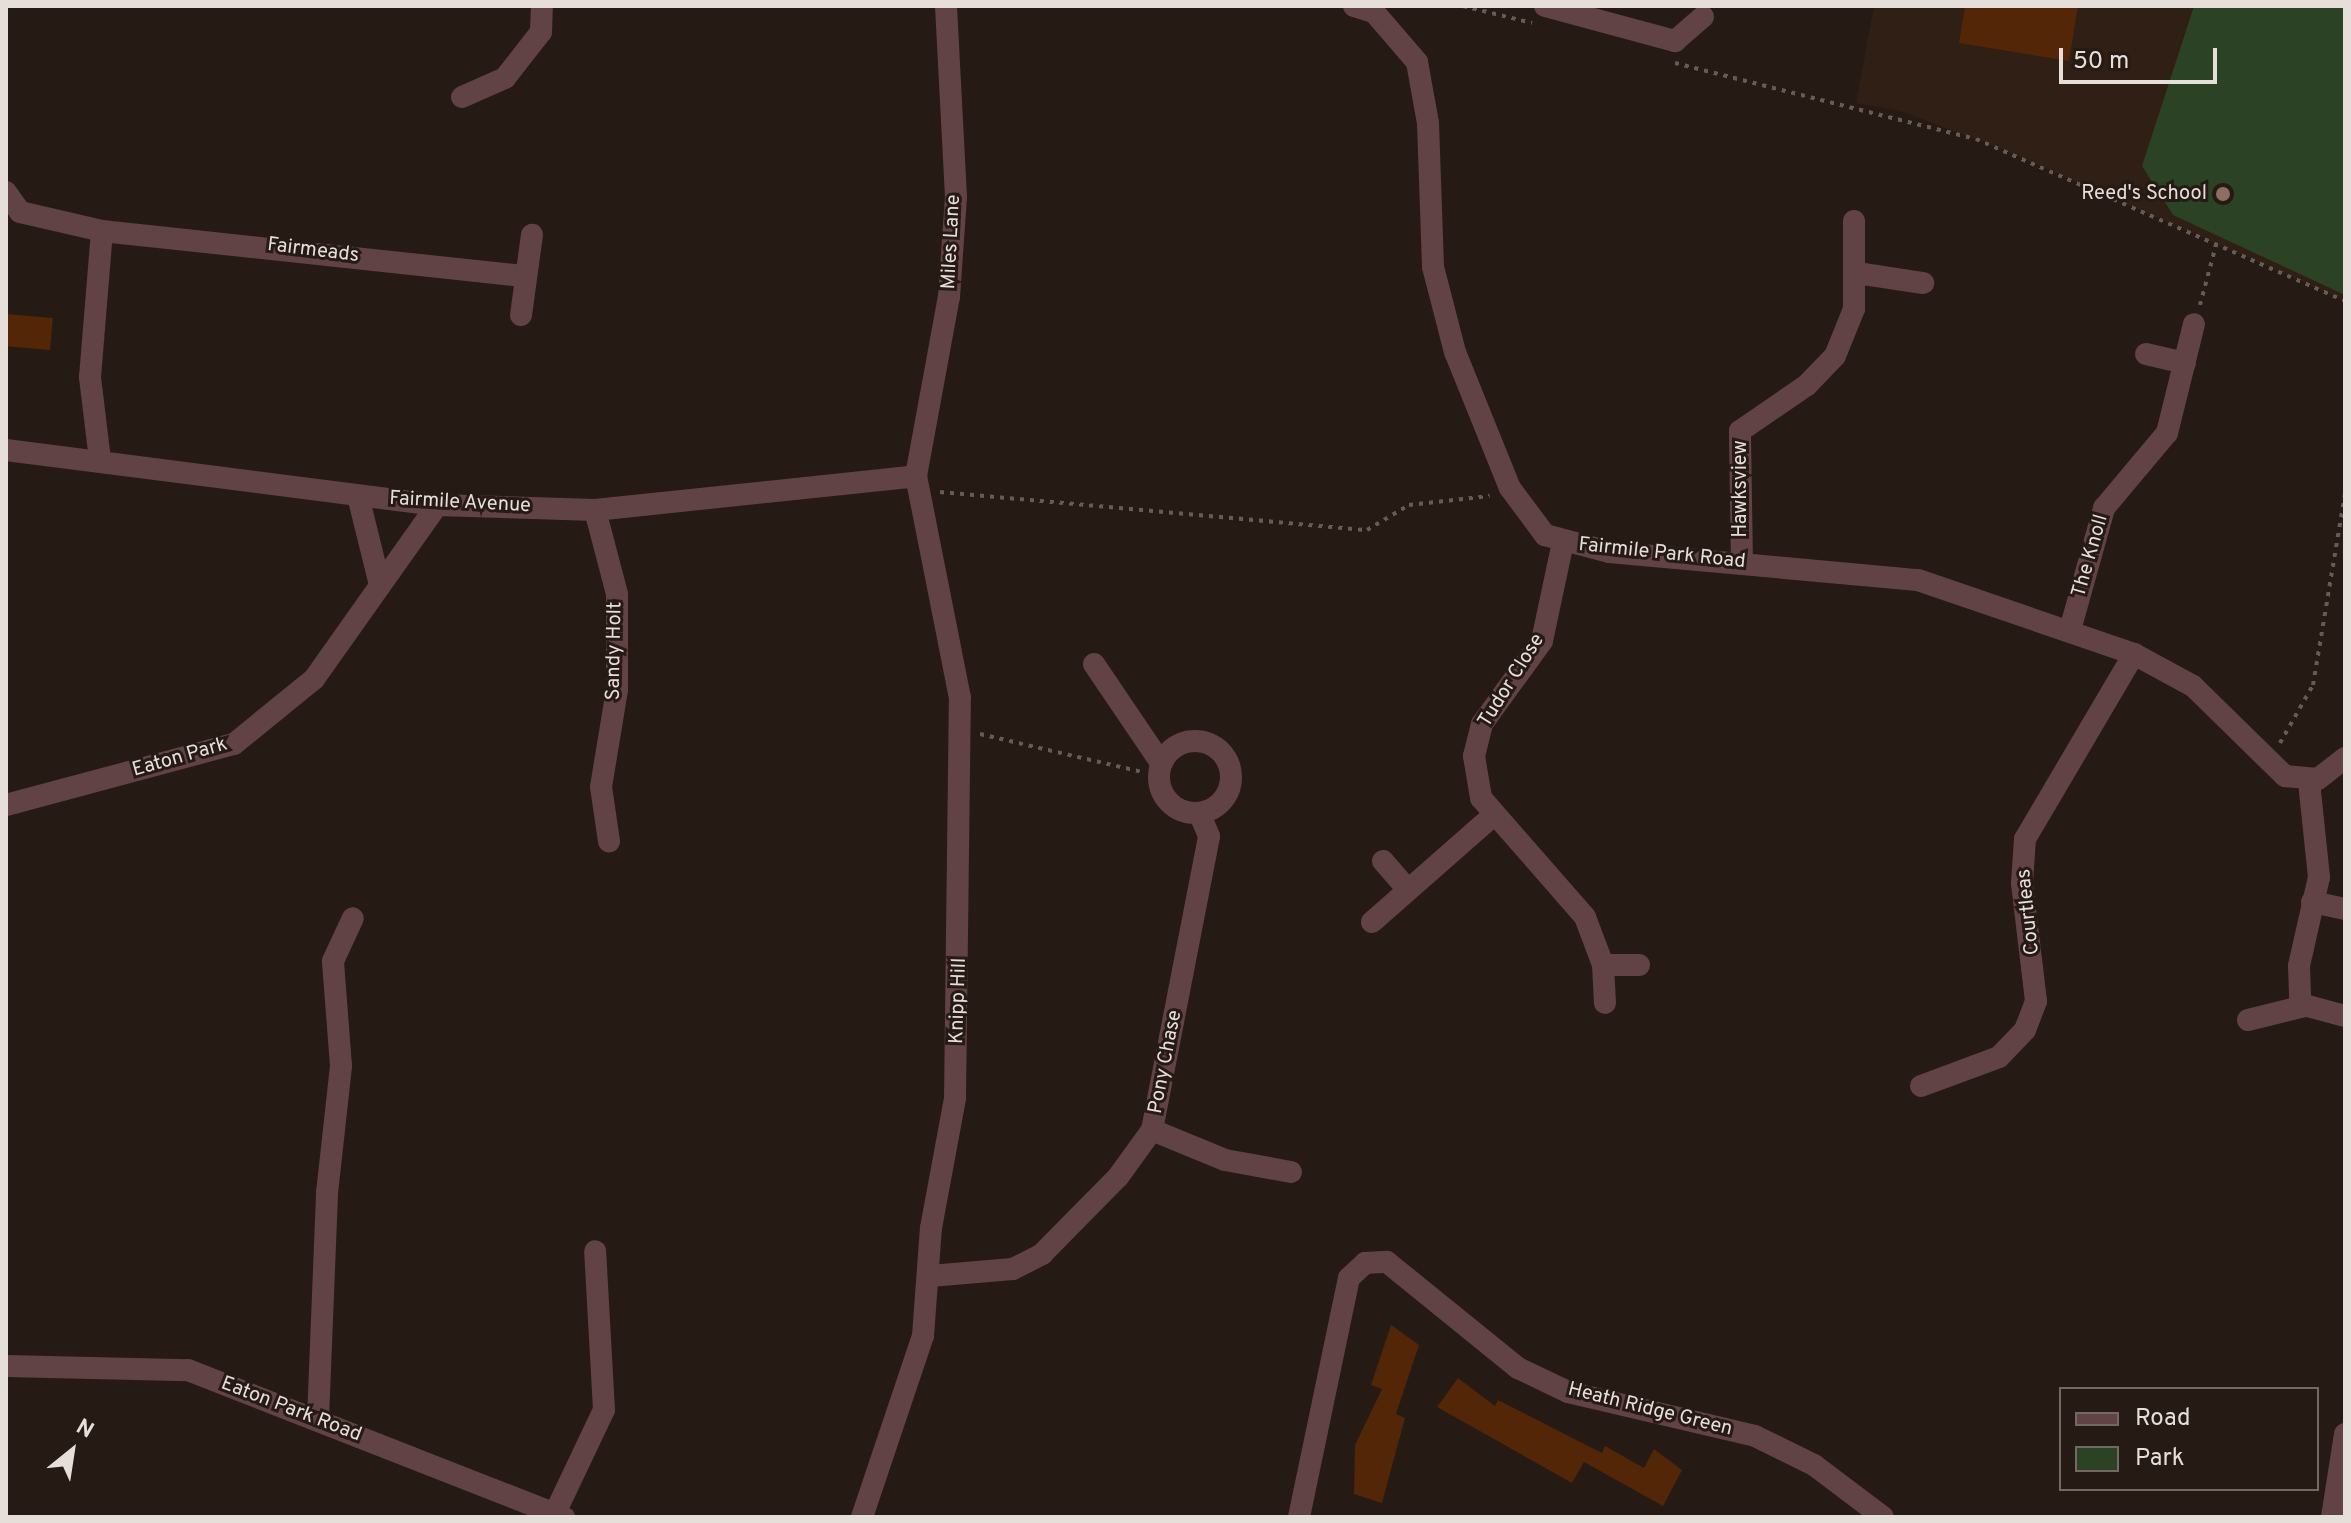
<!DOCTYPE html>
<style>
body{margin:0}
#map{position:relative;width:2351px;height:1523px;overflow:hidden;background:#261a14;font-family:Overpass,sans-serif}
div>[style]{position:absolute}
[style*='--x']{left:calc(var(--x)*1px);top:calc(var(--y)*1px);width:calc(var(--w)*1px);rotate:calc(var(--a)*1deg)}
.built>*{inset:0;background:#301f15}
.green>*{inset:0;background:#2b4224}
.building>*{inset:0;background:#522607;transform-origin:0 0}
.path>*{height:4px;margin-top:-2px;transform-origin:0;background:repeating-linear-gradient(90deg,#665c56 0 4px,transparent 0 10px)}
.minor>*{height:22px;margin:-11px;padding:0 11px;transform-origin:11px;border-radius:11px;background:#614245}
.minor>.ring{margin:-11px;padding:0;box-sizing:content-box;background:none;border:22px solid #614245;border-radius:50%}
.dots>*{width:22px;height:22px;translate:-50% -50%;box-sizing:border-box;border:4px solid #261a14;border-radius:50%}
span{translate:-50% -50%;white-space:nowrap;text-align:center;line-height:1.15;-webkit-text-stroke:6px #261a14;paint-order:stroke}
.poi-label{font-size:20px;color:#e6ded9}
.right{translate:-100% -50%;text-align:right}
.street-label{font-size:20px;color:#e6ded9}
.frame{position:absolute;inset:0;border:8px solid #e6ded9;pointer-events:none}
.legend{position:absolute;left:2059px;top:1387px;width:260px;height:104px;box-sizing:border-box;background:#261a14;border:2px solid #736863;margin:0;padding:10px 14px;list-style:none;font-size:24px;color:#e6ded9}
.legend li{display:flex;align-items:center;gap:16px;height:40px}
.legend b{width:40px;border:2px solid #736863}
.north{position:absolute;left:32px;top:1411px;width:80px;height:80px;-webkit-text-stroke:6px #261a14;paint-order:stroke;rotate:30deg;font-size:22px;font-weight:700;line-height:32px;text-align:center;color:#e6ded9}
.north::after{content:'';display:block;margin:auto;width:28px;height:36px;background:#e6ded9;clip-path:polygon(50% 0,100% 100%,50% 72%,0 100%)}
.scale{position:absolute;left:2059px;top:48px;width:158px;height:36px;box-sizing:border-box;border:4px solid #e6ded9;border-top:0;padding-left:10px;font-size:24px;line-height:28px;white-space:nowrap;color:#e6ded9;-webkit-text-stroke:6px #261a14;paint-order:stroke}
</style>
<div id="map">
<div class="built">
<div style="clip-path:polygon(1874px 6px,2345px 6px,2345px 301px,2009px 152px,1901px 111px,1856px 103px)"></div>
</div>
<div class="green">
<div style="clip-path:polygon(2194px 6px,2345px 6px,2345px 295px,2173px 215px,2142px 166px)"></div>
</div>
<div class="building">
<div style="clip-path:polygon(1965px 6px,2078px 6px,2069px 61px,1959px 43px)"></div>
<div style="left:6px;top:314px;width:47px;height:32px;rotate:5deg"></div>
<div style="clip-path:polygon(1391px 1325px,1419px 1345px,1396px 1414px,1405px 1418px,1382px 1503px,1354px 1494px,1355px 1445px,1382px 1389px,1371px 1385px)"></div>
<div style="clip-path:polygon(1458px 1378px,1495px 1406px,1498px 1400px,1602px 1453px,1605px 1446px,1644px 1468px,1654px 1449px,1682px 1470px,1663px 1506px,1584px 1462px,1572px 1483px,1437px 1407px)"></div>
</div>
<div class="path">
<div style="--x:1463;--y:6;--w:71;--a:13.8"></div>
<div style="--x:1675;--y:63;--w:310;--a:14.2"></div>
<div style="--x:1976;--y:139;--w:403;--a:23.7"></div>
<div style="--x:2200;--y:305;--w:62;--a:-75.1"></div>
<div style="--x:940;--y:492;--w:429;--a:5.1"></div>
<div style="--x:1367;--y:530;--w:49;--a:-30.8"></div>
<div style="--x:1409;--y:505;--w:81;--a:-6.3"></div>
<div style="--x:980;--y:734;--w:166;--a:13.2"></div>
<div style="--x:2280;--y:743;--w:67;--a:-60.4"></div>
<div style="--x:2313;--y:685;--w:195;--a:-80.5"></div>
</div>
<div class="minor">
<div style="--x:1354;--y:6;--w:21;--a:17"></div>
<div style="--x:1374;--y:12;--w:66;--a:49.3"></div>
<div style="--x:1417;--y:62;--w:62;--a:79.8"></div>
<div style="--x:1428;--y:123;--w:144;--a:88"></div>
<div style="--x:1433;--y:267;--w:88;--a:75.5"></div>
<div style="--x:1455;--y:352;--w:147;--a:68"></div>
<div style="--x:1510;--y:488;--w:59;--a:53.3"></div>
<div style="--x:1545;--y:535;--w:66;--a:14.9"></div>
<div style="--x:1609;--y:552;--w:310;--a:5.2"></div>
<div style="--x:1918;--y:580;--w:228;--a:18.9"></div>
<div style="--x:2134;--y:654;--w:67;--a:28.5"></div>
<div style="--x:2193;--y:686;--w:129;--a:44.4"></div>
<div style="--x:2285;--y:776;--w:33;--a:5"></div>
<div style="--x:2318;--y:779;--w:34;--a:-38"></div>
<div style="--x:1545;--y:6;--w:135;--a:15.1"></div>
<div style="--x:1675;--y:41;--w:37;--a:-41"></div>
<div style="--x:462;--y:97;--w:47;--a:-23.8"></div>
<div style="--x:505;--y:78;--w:58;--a:-52"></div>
<div style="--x:541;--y:32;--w:26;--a:-88"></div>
<div style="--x:6;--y:192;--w:24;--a:55"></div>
<div style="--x:20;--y:212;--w:84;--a:13"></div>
<div style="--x:102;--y:231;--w:424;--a:6.1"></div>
<div style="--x:1857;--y:273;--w:67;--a:8.6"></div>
<div style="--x:521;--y:315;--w:81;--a:-82.2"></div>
<div style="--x:2146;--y:354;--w:40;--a:13"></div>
<div style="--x:6;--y:450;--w:434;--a:7.3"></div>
<div style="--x:437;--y:505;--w:158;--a:1.8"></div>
<div style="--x:595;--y:510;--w:323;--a:-6"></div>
<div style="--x:100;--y:460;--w:84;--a:-96.9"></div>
<div style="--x:90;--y:377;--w:146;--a:-85.3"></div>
<div style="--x:358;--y:496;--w:92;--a:76.1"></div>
<div style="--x:595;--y:510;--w:87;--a:75.3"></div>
<div style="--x:617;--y:594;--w:96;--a:90"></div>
<div style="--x:617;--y:690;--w:98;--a:99.4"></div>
<div style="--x:601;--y:787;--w:55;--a:81.6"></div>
<div style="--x:1563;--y:542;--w:101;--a:102"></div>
<div style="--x:1542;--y:641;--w:102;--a:125.9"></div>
<div style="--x:1482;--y:724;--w:33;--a:104"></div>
<div style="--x:1474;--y:756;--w:43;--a:80.5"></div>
<div style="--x:1481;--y:798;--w:158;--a:48.8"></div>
<div style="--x:1585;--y:917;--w:51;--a:69.4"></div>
<div style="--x:1603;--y:965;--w:38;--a:87"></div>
<div style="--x:1742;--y:564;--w:133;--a:-90.9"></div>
<div style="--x:1740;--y:431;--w:81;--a:-34.5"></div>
<div style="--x:1807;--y:385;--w:40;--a:-46"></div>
<div style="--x:1835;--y:356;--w:51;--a:-68"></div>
<div style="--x:1854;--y:309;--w:88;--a:-90"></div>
<div style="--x:2070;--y:630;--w:127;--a:-74.4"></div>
<div style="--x:2104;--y:508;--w:98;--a:-50"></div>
<div style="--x:2167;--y:433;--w:112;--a:-76.1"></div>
<div style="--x:1094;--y:664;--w:120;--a:55.9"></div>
<div class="ring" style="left:1159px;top:741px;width:50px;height:50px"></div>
<div style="--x:2309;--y:782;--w:96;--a:84"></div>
<div style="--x:2319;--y:877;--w:91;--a:102.7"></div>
<div style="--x:2299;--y:966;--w:38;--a:88"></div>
<div style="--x:2300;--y:1004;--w:47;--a:14.9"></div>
<div style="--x:6;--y:805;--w:236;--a:-15"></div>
<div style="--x:234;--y:744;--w:103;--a:-39.1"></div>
<div style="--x:314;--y:679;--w:213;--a:-54.7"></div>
<div style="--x:1383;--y:861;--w:38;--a:49"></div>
<div style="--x:2312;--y:902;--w:34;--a:12"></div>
<div style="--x:1372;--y:922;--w:162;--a:-41.3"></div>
<div style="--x:1603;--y:965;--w:36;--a:0"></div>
<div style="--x:2248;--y:1020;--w:55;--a:-13.8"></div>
<div style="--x:1921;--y:1086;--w:83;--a:-20.4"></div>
<div style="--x:1999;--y:1057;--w:37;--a:-46"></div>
<div style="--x:2025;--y:1030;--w:31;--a:-69"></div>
<div style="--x:2036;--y:1001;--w:119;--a:-96.8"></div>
<div style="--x:2022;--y:883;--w:44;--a:-86.1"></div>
<div style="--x:2025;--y:839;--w:215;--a:-59.5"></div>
<div style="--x:1152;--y:1130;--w:79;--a:22.3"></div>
<div style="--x:1225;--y:1160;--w:67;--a:10.3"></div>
<div style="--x:930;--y:1276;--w:83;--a:-4.8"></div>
<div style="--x:1013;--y:1269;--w:33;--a:-27"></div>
<div style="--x:1042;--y:1254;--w:108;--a:-45.4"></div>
<div style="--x:1118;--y:1177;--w:58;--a:-54.1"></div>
<div style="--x:1152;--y:1130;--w:299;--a:-79"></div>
<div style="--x:1209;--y:836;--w:25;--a:-113"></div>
<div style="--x:6;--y:1366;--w:182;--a:1.3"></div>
<div style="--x:188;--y:1370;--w:404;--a:21.4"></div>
<div style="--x:318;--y:1419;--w:226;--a:-87.7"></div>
<div style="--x:327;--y:1193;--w:128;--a:-83.7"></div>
<div style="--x:341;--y:1066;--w:105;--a:-94.4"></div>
<div style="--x:333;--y:961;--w:47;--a:-65.1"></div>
<div style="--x:555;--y:1513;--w:114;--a:-64.6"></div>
<div style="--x:604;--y:1410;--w:159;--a:-93.2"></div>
<div style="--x:862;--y:1517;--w:191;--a:-71.4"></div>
<div style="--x:923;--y:1336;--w:108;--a:-85.8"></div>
<div style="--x:931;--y:1228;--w:132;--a:-79.5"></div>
<div style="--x:955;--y:1098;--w:400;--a:-89.3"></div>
<div style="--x:960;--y:698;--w:226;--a:-101.2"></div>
<div style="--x:916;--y:476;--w:182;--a:-79.6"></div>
<div style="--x:949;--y:297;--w:100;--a:-86"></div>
<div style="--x:956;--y:197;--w:191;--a:-93"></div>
<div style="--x:1299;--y:1517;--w:244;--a:-78.2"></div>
<div style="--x:1349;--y:1278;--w:22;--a:-43"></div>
<div style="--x:1365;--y:1263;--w:22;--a:-3"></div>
<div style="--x:1387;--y:1262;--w:169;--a:39"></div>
<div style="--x:1518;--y:1368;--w:55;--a:25.6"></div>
<div style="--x:1568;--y:1392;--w:192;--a:13.2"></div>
<div style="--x:1755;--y:1436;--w:66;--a:26.2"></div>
<div style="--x:1814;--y:1465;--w:86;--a:37"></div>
<div style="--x:2332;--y:1517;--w:84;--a:-81.1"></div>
</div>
<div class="dots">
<div style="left:2223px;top:194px;background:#8d6e63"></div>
</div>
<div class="poi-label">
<span class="right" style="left:2207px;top:194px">Reed's School</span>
</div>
<div class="street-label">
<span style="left:952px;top:242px;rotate:-87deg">Miles Lane</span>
<span style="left:313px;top:251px;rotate:7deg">Fairmeads</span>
<span style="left:1741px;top:489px;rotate:-90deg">Hawksview</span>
<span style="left:460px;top:503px;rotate:3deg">Fairmile Avenue</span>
<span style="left:1662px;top:554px;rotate:6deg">Fairmile Park Road</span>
<span style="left:2091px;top:556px;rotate:-74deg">The Knoll</span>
<span style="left:615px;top:651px;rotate:-89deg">Sandy Holt</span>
<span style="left:1512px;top:681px;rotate:-58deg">Tudor Close</span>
<span style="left:180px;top:758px;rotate:-16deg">Eaton Park</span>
<span style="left:2029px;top:912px;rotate:-96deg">Courtleas</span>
<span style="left:959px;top:1001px;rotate:-88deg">Knipp Hill</span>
<span style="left:1166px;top:1062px;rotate:-79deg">Pony Chase</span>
<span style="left:291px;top:1410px;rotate:21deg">Eaton Park Road</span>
<span style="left:1650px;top:1410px;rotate:14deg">Heath Ridge Green</span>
</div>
<div class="frame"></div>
<ul class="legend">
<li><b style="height:10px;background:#614245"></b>Road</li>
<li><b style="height:22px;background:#2b4224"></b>Park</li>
</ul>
<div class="north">N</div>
<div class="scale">50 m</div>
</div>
